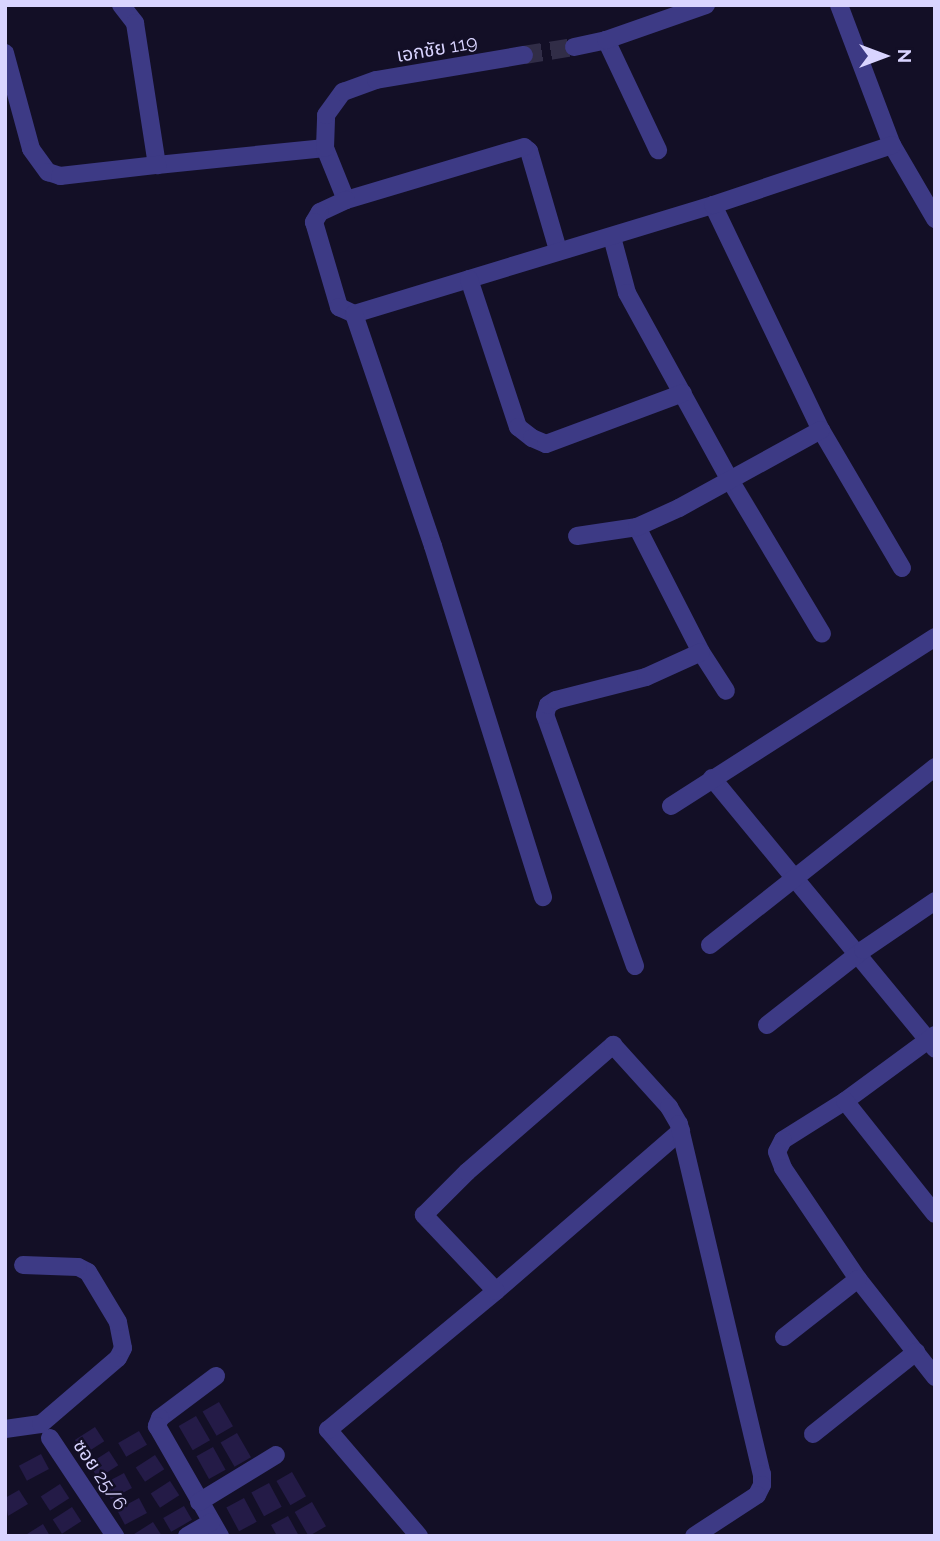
<!DOCTYPE html>
<meta charset="utf-8">
<style>
body{margin:0}
#map{position:relative;width:940px;height:1541px;overflow:hidden;background:#130f26;font-family:Raleway,"Noto Sans Thai",sans-serif}
div>[style]{position:absolute}
[style*='--x']{left:calc(var(--x)*1px);top:calc(var(--y)*1px);width:calc(var(--w)*1px);rotate:calc(var(--a)*1deg)}
.building>*{inset:0;background:#241b47;transform-origin:0 0}
.minor-tunnel>*{height:18px;margin-top:-9px;transform-origin:0;background:repeating-linear-gradient(90deg,#312d47 0 18px,transparent 0 27px)}
.minor>*{height:18px;margin:-9px;padding:0 9px;transform-origin:9px;border-radius:9px;background:#3d3a85}
span{translate:-50% -50%;white-space:nowrap;text-align:center;line-height:1.15;-webkit-text-stroke:5px #130f26;paint-order:stroke}
.street-label{font-size:19px;color:#d9d4ff}
.frame{position:absolute;inset:0;border:7px solid #d9d4ff;pointer-events:none}
.north{position:absolute;left:849px;top:21px;width:70px;height:70px;-webkit-text-stroke:5px #130f26;paint-order:stroke;rotate:90deg;font-size:19px;font-weight:700;line-height:28px;text-align:center;color:#d9d4ff}
.north::after{content:'';display:block;margin:auto;width:24px;height:32px;background:#d9d4ff;clip-path:polygon(50% 0,100% 100%,50% 72%,0 100%)}
</style>
<div id="map">
<div class="building">
<div style="left:219px;top:1402px;width:28px;height:19px;rotate:60deg"></div>
<div style="left:196px;top:1416px;width:28px;height:20px;rotate:60deg"></div>
<div style="left:95px;top:1427px;width:17px;height:24px;rotate:57deg"></div>
<div style="left:139px;top:1431px;width:16px;height:24px;rotate:60deg"></div>
<div style="left:237px;top:1433px;width:28px;height:19px;rotate:60deg"></div>
<div style="left:213px;top:1447px;width:26px;height:19px;rotate:61deg"></div>
<div style="left:109px;top:1451px;width:17px;height:24px;rotate:57deg"></div>
<div style="left:41px;top:1454px;width:17px;height:25px;rotate:62deg"></div>
<div style="left:155px;top:1455px;width:17px;height:23px;rotate:57deg"></div>
<div style="left:292px;top:1472px;width:28px;height:18px;rotate:60deg"></div>
<div style="left:124px;top:1473px;width:17px;height:24px;rotate:62deg"></div>
<div style="left:170px;top:1481px;width:17px;height:23px;rotate:57deg"></div>
<div style="left:269px;top:1483px;width:27px;height:20px;rotate:62deg"></div>
<div style="left:60px;top:1484px;width:17px;height:23px;rotate:57deg"></div>
<div style="clip-path:polygon(19px 1490px,28px 1504px,8px 1516px,5px 1498px)"></div>
<div style="left:139px;top:1498px;width:17px;height:25px;rotate:62deg"></div>
<div style="left:244px;top:1498px;width:27px;height:20px;rotate:62deg"></div>
<div style="left:312px;top:1502px;width:28px;height:20px;rotate:60deg"></div>
<div style="left:184px;top:1506px;width:16px;height:24px;rotate:60deg"></div>
<div style="left:72px;top:1507px;width:17px;height:23px;rotate:57deg"></div>
<div style="clip-path:polygon(288px 1516px,299px 1536px,277px 1536px,271px 1525px)"></div>
<div style="clip-path:polygon(153px 1522px,162px 1536px,131px 1536px)"></div>
<div style="clip-path:polygon(43px 1524px,50px 1536px,24px 1536px)"></div>
</div>
<div class="minor-tunnel">
<div style="--x:524;--y:55;--w:51;--a:-9.1"></div>
</div>
<div class="minor">
<div style="--x:121;--y:5;--w:23;--a:52"></div>
<div style="--x:135;--y:23;--w:144;--a:81.2"></div>
<div style="--x:157;--y:165;--w:169;--a:-5.8"></div>
<div style="--x:839;--y:5;--w:150;--a:69.3"></div>
<div style="--x:892;--y:145;--w:86;--a:59.8"></div>
<div style="--x:606;--y:40;--w:122;--a:64.7"></div>
<div style="--x:574;--y:47;--w:33;--a:-12"></div>
<div style="--x:606;--y:40;--w:106;--a:-19.3"></div>
<div style="--x:5;--y:53;--w:99;--a:74.8"></div>
<div style="--x:31;--y:149;--w:29;--a:54"></div>
<div style="--x:48;--y:172;--w:13;--a:18"></div>
<div style="--x:60;--y:176;--w:98;--a:-6.5"></div>
<div style="--x:346;--y:200;--w:56;--a:-112"></div>
<div style="--x:325;--y:148;--w:33;--a:-88"></div>
<div style="--x:326;--y:115;--w:29;--a:-54"></div>
<div style="--x:343;--y:92;--w:35;--a:-20"></div>
<div style="--x:376;--y:80;--w:150;--a:-9.6"></div>
<div style="--x:713;--y:205;--w:250;--a:64.4"></div>
<div style="--x:821;--y:430;--w:160;--a:59.6"></div>
<div style="--x:612;--y:237;--w:58;--a:75"></div>
<div style="--x:627;--y:293;--w:213;--a:61.2"></div>
<div style="--x:730;--y:480;--w:179;--a:59.1"></div>
<div style="--x:558;--y:250;--w:103;--a:-106.3"></div>
<div style="--x:529;--y:151;--w:6;--a:-141"></div>
<div style="--x:524;--y:147;--w:186;--a:163.4"></div>
<div style="--x:346;--y:200;--w:29;--a:155"></div>
<div style="--x:320;--y:212;--w:12;--a:121"></div>
<div style="--x:314;--y:222;--w:89;--a:73.6"></div>
<div style="--x:339;--y:307;--w:17;--a:25"></div>
<div style="--x:354;--y:314;--w:375;--a:-16.9"></div>
<div style="--x:713;--y:205;--w:189;--a:-18.5"></div>
<div style="--x:469;--y:279;--w:156;--a:71.7"></div>
<div style="--x:518;--y:427;--w:18;--a:38"></div>
<div style="--x:532;--y:438;--w:15;--a:23"></div>
<div style="--x:546;--y:444;--w:146;--a:-20.4"></div>
<div style="--x:354;--y:314;--w:245;--a:71.2"></div>
<div style="--x:433;--y:546;--w:368;--a:72.6"></div>
<div style="--x:637;--y:527;--w:140;--a:62.9"></div>
<div style="--x:701;--y:652;--w:46;--a:57.3"></div>
<div style="--x:577;--y:536;--w:61;--a:-8.5"></div>
<div style="--x:637;--y:527;--w:46;--a:-24.3"></div>
<div style="--x:679;--y:508;--w:162;--a:-28.8"></div>
<div style="--x:712;--y:778;--w:351;--a:50.5"></div>
<div style="--x:671;--y:806;--w:313;--a:-32.6"></div>
<div style="--x:710;--y:945;--w:287;--a:-38.3"></div>
<div style="--x:635;--y:966;--w:267;--a:-109.7"></div>
<div style="--x:545;--y:715;--w:10;--a:-73"></div>
<div style="--x:548;--y:705;--w:9;--a:-32"></div>
<div style="--x:556;--y:700;--w:93;--a:-14.3"></div>
<div style="--x:646;--y:677;--w:60;--a:-24.4"></div>
<div style="--x:767;--y:1025;--w:122;--a:-38"></div>
<div style="--x:863;--y:950;--w:87;--a:-34.2"></div>
<div style="--x:935;--y:1035;--w:112;--a:143.7"></div>
<div style="--x:845;--y:1101;--w:73;--a:147.8"></div>
<div style="--x:783;--y:1140;--w:13;--a:117"></div>
<div style="--x:777;--y:1152;--w:17;--a:69"></div>
<div style="--x:783;--y:1168;--w:134;--a:56"></div>
<div style="--x:858;--y:1279;--w:125;--a:51.8"></div>
<div style="--x:845;--y:1101;--w:144;--a:51.5"></div>
<div style="--x:496;--y:1291;--w:245;--a:-40.9"></div>
<div style="--x:784;--y:1337;--w:94;--a:-38.1"></div>
<div style="--x:216;--y:1376;--w:70;--a:143.1"></div>
<div style="--x:160;--y:1418;--w:9;--a:111"></div>
<div style="--x:157;--y:1426;--w:127;--a:60.2"></div>
<div style="--x:5;--y:1429;--w:36;--a:-8"></div>
<div style="--x:41;--y:1424;--w:101;--a:-40.6"></div>
<div style="--x:118;--y:1358;--w:11;--a:-63"></div>
<div style="--x:123;--y:1348;--w:26;--a:-101"></div>
<div style="--x:118;--y:1322;--w:58;--a:-121"></div>
<div style="--x:88;--y:1272;--w:11;--a:-153"></div>
<div style="--x:78;--y:1267;--w:55;--a:-177.9"></div>
<div style="--x:813;--y:1434;--w:132;--a:-38.5"></div>
<div style="--x:50;--y:1438;--w:118;--a:56.4"></div>
<div style="--x:199;--y:1502;--w:90;--a:-31.4"></div>
<div style="--x:187;--y:1536;--w:28;--a:-30"></div>
<div style="--x:419;--y:1536;--w:140;--a:-130.6"></div>
<div style="--x:328;--y:1430;--w:218;--a:-39.6"></div>
<div style="--x:496;--y:1291;--w:105;--a:-133.5"></div>
<div style="--x:424;--y:1215;--w:61;--a:-45"></div>
<div style="--x:467;--y:1172;--w:194;--a:-41"></div>
<div style="--x:613;--y:1045;--w:84;--a:47.9"></div>
<div style="--x:669;--y:1107;--w:20;--a:60"></div>
<div style="--x:679;--y:1124;--w:360;--a:76.7"></div>
<div style="--x:762;--y:1474;--w:11;--a:90"></div>
<div style="--x:762;--y:1485;--w:11;--a:117"></div>
<div style="--x:757;--y:1495;--w:75;--a:146.9"></div>
</div>
<div class="street-label">
<span style="left:437px;top:49px;rotate:-10deg">เอกชัย 119</span>
<span style="left:100px;top:1475px;rotate:56deg">ซอย 25/6</span>
</div>
<div class="frame"></div>
<div class="north">N</div>
</div>
